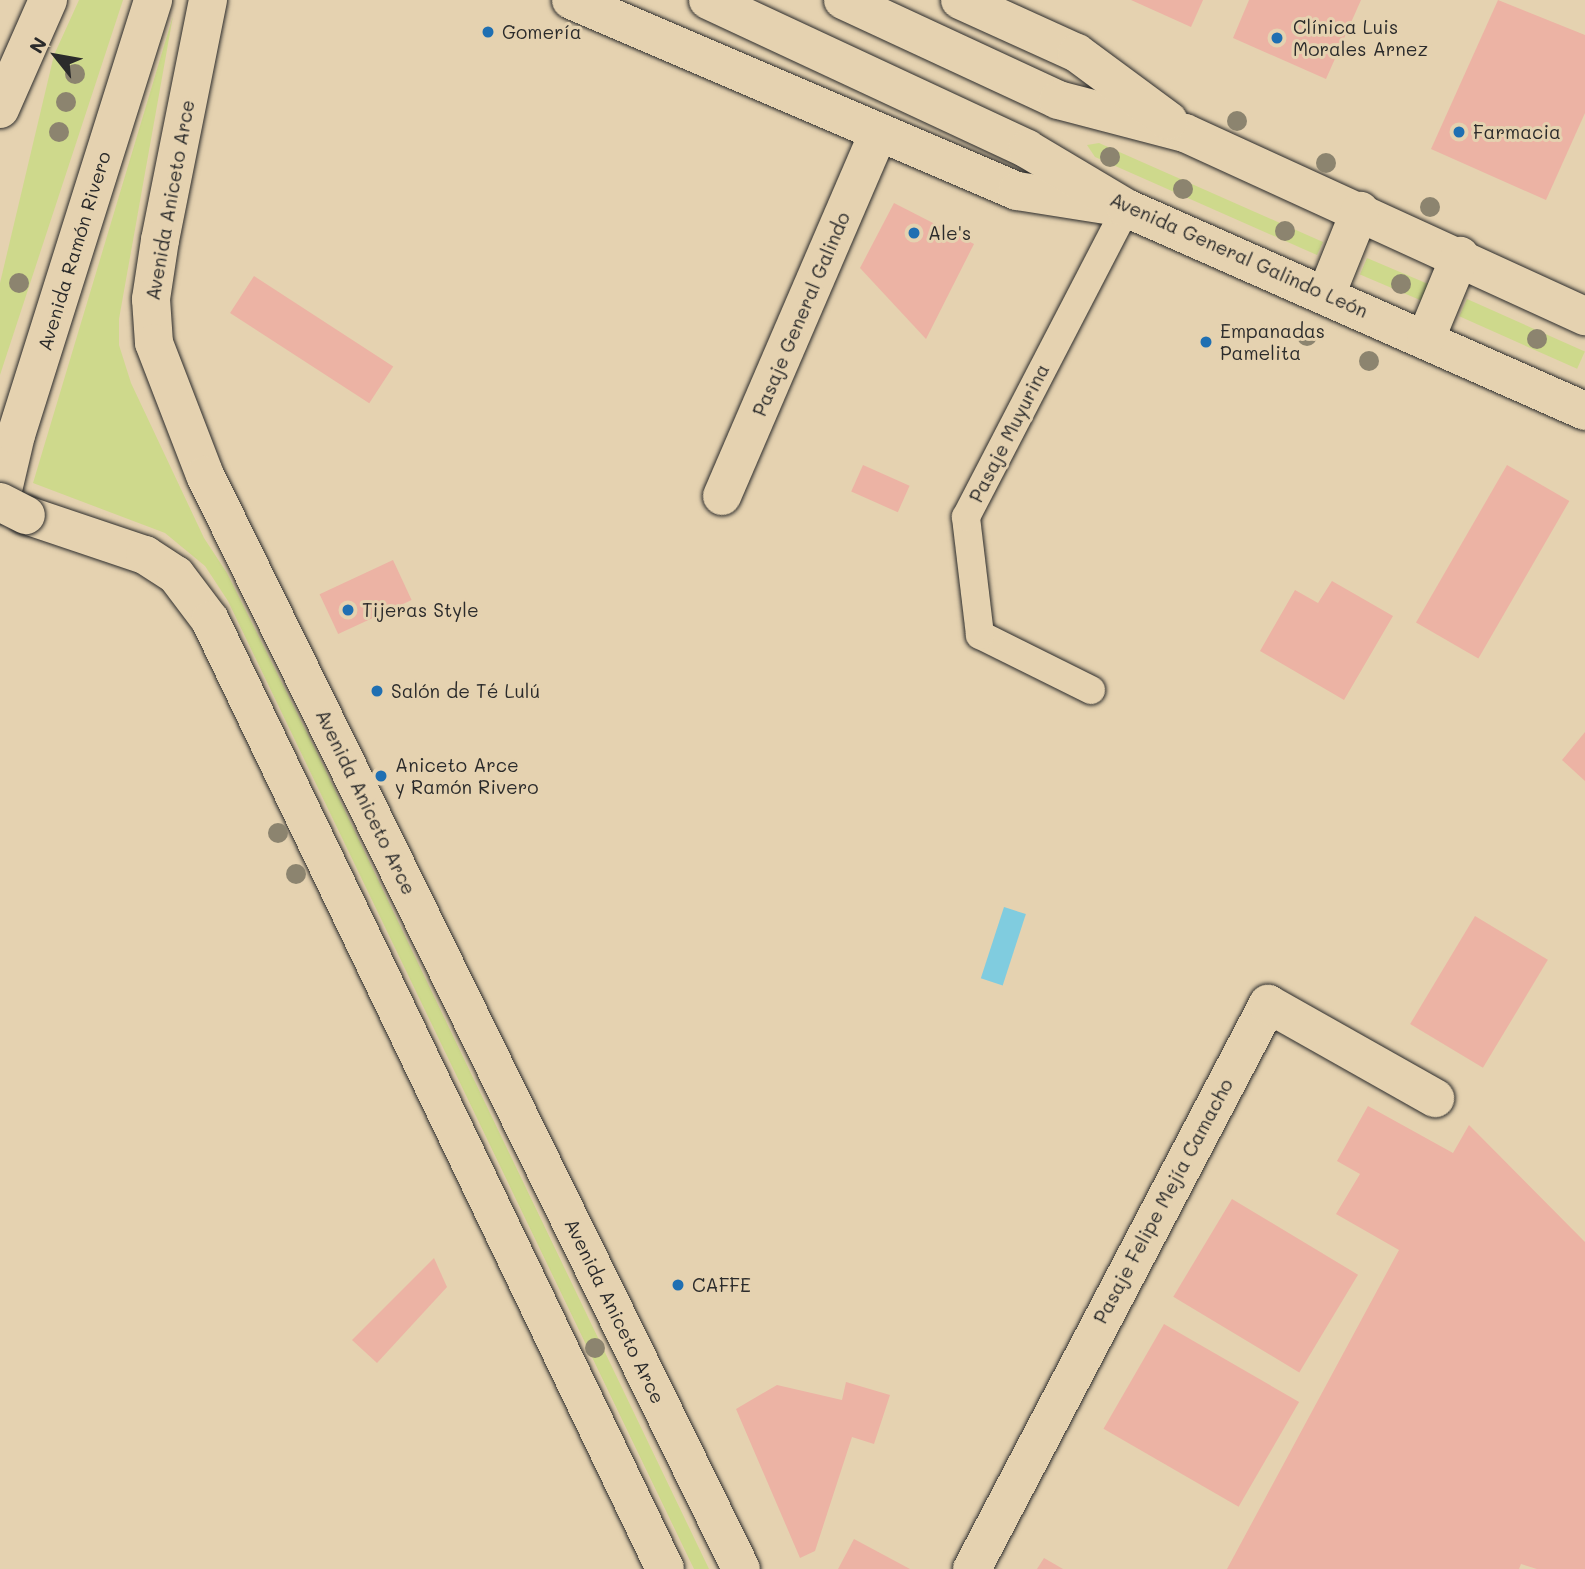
<!DOCTYPE html>
<meta charset="utf-8">
<style>
body{margin:0}
#map{position:relative;width:1585px;height:1569px;overflow:hidden;background:#e5d2b0;font-family:Mali,sans-serif}
div>[style]{position:absolute}
[style*='--x']{left:calc(var(--x)*1px);top:calc(var(--y)*1px);width:calc(var(--w)*1px);rotate:calc(var(--a)*1deg)}
.green>*{inset:0;background:#ced98c;transform-origin:0 0}
.water>*{inset:0;background:#80ccdf;transform-origin:0 0}
.building>*{inset:0;background:#ecb3a4;transform-origin:0 0}
.roads{filter:drop-shadow(0 0 2px #2b2b2b) drop-shadow(0 0 2px #2b2b2b)}
.service>*{height:28px;margin:-14px;padding:0 14px;transform-origin:14px;border-radius:14px;background:#e5d2b0}
.minor>*{height:38px;margin:-19px;padding:0 19px;transform-origin:19px;border-radius:19px;background:#e5d2b0}
.tertiary>*{height:38px;margin:-19px;padding:0 19px;transform-origin:19px;border-radius:19px;background:#e5d2b0}
.secondary>*{height:38px;margin:-19px;padding:0 19px;transform-origin:19px;border-radius:19px;background:#e5d2b0}
.trunk>*{height:38px;margin:-19px;padding:0 19px;transform-origin:19px;border-radius:19px;background:#e5d2b0}
.bridges{filter:drop-shadow(0 0 2px #2b2b2b) drop-shadow(0 0 2px #2b2b2b)}
.secondary-bridge>*{height:38px;margin:-19px;padding:0 19px;transform-origin:19px;border-radius:19px;background:#e5d2b0}
.trees>*{width:20px;height:20px;margin:-10px;border-radius:50%;background:#8c846f}
.dots>*{width:19px;height:19px;translate:-50% -50%;box-sizing:border-box;border:4px solid #e5d2b0;border-radius:50%}
span{translate:-50% -50%;white-space:nowrap;text-align:center;line-height:1.15;-webkit-text-stroke:6px #e5d2b0;paint-order:stroke}
.poi-label{font-size:19px;color:#2b2b2b}
.left{translate:0 -50%;text-align:left}
.street-label{font-size:19px;color:#2b2b2b}
.north{position:absolute;left:21px;top:21px;width:70px;height:70px;-webkit-text-stroke:5px #e5d2b0;paint-order:stroke;rotate:301deg;font-size:19px;font-weight:700;line-height:28px;text-align:center;color:#2b2b2b}
.north::after{content:'';display:block;margin:auto;width:24px;height:32px;background:#2b2b2b;clip-path:polygon(50% 0,100% 100%,50% 72%,0 100%)}
</style>
<div id="map">
<div class="green">
<div style="clip-path:polygon(79px 0,123px 0,0 375px,0 283px,54px 55px)"></div>
<div style="clip-path:polygon(173px 16px,119px 319px,119px 345px,131px 383px,204px 538px,227px 573px,320px 759px,709px 1569px,694px 1569px,228px 601px,205px 566px,165px 533px,33px 483px)"></div>
<div style="clip-path:polygon(1099px 143px,1323px 242px,1317px 255px,1095px 157px,1087px 145px)"></div>
<div style="left:1367px;top:258px;width:69px;height:18px;rotate:23deg"></div>
<div style="left:1467px;top:299px;width:129px;height:19px;rotate:24deg"></div>
</div>
<div class="water">
<div style="left:1004px;top:907px;width:23px;height:75px;rotate:18deg"></div>
</div>
<div class="building">
<div style="clip-path:polygon(1131px 0,1203px 0,1191px 27px)"></div>
<div style="clip-path:polygon(1249px 0,1361px 0,1326px 79px,1233px 38px)"></div>
<div style="clip-path:polygon(1498px 0,1585px 35px,1585px 113px,1546px 200px,1431px 149px)"></div>
<div style="clip-path:polygon(894px 203px,974px 244px,926px 339px,860px 268px)"></div>
<div style="left:254px;top:276px;width:166px;height:44px;rotate:33deg"></div>
<div style="left:863px;top:465px;width:51px;height:29px;rotate:24deg"></div>
<div style="left:1507px;top:465px;width:72px;height:182px;rotate:30deg"></div>
<div style="left:393px;top:560px;width:44px;height:81px;rotate:65deg"></div>
<div style="clip-path:polygon(1332px 581px,1393px 616px,1344px 700px,1260px 651px,1295px 590px,1318px 603px)"></div>
<div style="clip-path:polygon(1585px 732px,1585px 781px,1562px 760px)"></div>
<div style="left:1475px;top:916px;width:85px;height:126px;rotate:31deg"></div>
<div style="clip-path:polygon(1368px 1106px,1453px 1153px,1469px 1125px,1585px 1242px,1585px 1569px,1537px 1569px,1521px 1564px,1519px 1569px,1227px 1569px,1399px 1250px,1336px 1214px,1360px 1174px,1337px 1161px)"></div>
<div style="left:1232px;top:1199px;width:147px;height:114px;rotate:31deg"></div>
<div style="clip-path:polygon(434px 1258px,447px 1287px,377px 1363px,352px 1340px)"></div>
<div style="left:1164px;top:1324px;width:156px;height:121px;rotate:30deg"></div>
<div style="clip-path:polygon(846px 1382px,890px 1395px,874px 1444px,852px 1437px,815px 1551px,800px 1558px,736px 1409px,777px 1385px,842px 1400px)"></div>
<div style="clip-path:polygon(854px 1539px,910px 1569px,838px 1569px)"></div>
<div style="clip-path:polygon(1044px 1558px,1063px 1569px,1037px 1569px)"></div>
</div>
<div class="roads">
<div class="service">
<div style="--x:1091;--y:690;--w:124;--a:-153.6"></div>
<div style="--x:980;--y:635;--w:119;--a:-96.8"></div>
<div style="--x:966;--y:517;--w:348;--a:-62.6"></div>
</div>
<div class="minor">
<div style="--x:722;--y:496;--w:396;--a:-66.7"></div>
<div style="--x:972;--y:1569;--w:638;--a:-62.35"></div>
<div style="--x:1268;--y:1004;--w:192;--a:29.4"></div>
</div>
<div class="tertiary">
<div style="--x:0;--y:503;--w:70;--a:-76.8"></div>
<div style="--x:16;--y:435;--w:456;--a:-72.5"></div>
</div>
<div class="secondary">
<div style="--x:208;--y:0;--w:245;--a:101.3"></div>
<div style="--x:160;--y:240;--w:60;--a:98.7"></div>
<div style="--x:151;--y:299;--w:44;--a:86.1"></div>
<div style="--x:154;--y:343;--w:142;--a:68.9"></div>
<div style="--x:205;--y:475;--w:1218;--a:63.9"></div>
<div style="--x:0;--y:109;--w:119;--a:-66.2"></div>
<div style="--x:26;--y:515;--w:126;--a:18.6"></div>
<div style="--x:145;--y:555;--w:37;--a:33"></div>
<div style="--x:176;--y:575;--w:56;--a:52.9"></div>
<div style="--x:210;--y:620;--w:1052;--a:64.38"></div>
</div>
<div class="trunk">
<div style="--x:571;--y:0;--w:485;--a:23.2"></div>
<div style="--x:1017;--y:191;--w:90;--a:8.9"></div>
<div style="--x:708;--y:0;--w:352;--a:25"></div>
<div style="--x:1027;--y:149;--w:115;--a:30.8"></div>
<div style="--x:1126;--y:208;--w:502;--a:23.86"></div>
<div style="--x:843;--y:0;--w:237;--a:24.9"></div>
<div style="--x:1058;--y:100;--w:131;--a:14.6"></div>
<div style="--x:1185;--y:133;--w:440;--a:24.6"></div>
<div style="--x:960;--y:0;--w:128;--a:24.4"></div>
<div style="--x:1077;--y:53;--w:114;--a:36.5"></div>
<div style="--x:1326;--y:295;--w:91;--a:-68"></div>
<div style="--x:1426;--y:338;--w:89;--a:-67.5"></div>
</div>
</div>
<div class="bridges">
<div class="secondary-bridge">
<div style="--x:0;--y:502;--w:29;--a:27"></div>
</div>
</div>
<div class="trees">
<div style="left:75px;top:74px"></div>
<div style="left:66px;top:102px"></div>
<div style="left:1237px;top:121px"></div>
<div style="left:59px;top:132px"></div>
<div style="left:1110px;top:157px"></div>
<div style="left:1326px;top:163px"></div>
<div style="left:1183px;top:189px"></div>
<div style="left:1430px;top:207px"></div>
<div style="left:1285px;top:231px"></div>
<div style="left:19px;top:283px"></div>
<div style="left:1401px;top:284px"></div>
<div style="left:1307px;top:336px"></div>
<div style="left:1537px;top:339px"></div>
<div style="left:1369px;top:361px"></div>
<div style="left:278px;top:833px"></div>
<div style="left:296px;top:874px"></div>
<div style="left:595px;top:1348px"></div>
</div>
<div class="dots">
<div style="left:488px;top:32px;background:#1f6fb2"></div>
<div style="left:1277px;top:38px;background:#1f6fb2"></div>
<div style="left:1459px;top:132px;background:#1f6fb2"></div>
<div style="left:914px;top:233px;background:#1f6fb2"></div>
<div style="left:1206px;top:342px;background:#1f6fb2"></div>
<div style="left:348px;top:610px;background:#1f6fb2"></div>
<div style="left:377px;top:691px;background:#1f6fb2"></div>
<div style="left:381px;top:776px;background:#1f6fb2"></div>
<div style="left:678px;top:1285px;background:#1f6fb2"></div>
</div>
<div class="poi-label">
<span class="left" style="left:1293px;top:38px">Clínica Luis<br>Morales Arnez</span>
<span class="left" style="left:502px;top:32px">Gomería</span>
<span class="left" style="left:1473px;top:132px">Farmacia</span>
<span class="left" style="left:928px;top:233px">Ale's</span>
<span class="left" style="left:1220px;top:342px">Empanadas<br>Pamelita</span>
<span class="left" style="left:362px;top:610px">Tijeras Style</span>
<span class="left" style="left:391px;top:691px">Salón de Té Lulú</span>
<span class="left" style="left:395px;top:776px">Aniceto Arce<br>y Ramón Rivero</span>
<span class="left" style="left:692px;top:1285px">CAFFE</span>
</div>
<div class="street-label">
<span style="left:170px;top:200px;rotate:-80deg">Avenida Aniceto Arce</span>
<span style="left:74px;top:251px;rotate:-73deg">Avenida Ramón Rivero</span>
<span style="left:1239px;top:255px;rotate:24deg">Avenida General Galindo León</span>
<span style="left:801px;top:314px;rotate:-67deg">Pasaje General Galindo</span>
<span style="left:1009px;top:433px;rotate:-63deg">Pasaje Muyurina</span>
<span style="left:366px;top:802px;rotate:64deg">Avenida Aniceto Arce</span>
<span style="left:1163px;top:1201px;rotate:-62deg">Pasaje Felipe Mejía Camacho</span>
<span style="left:615px;top:1311px;rotate:64deg">Avenida Aniceto Arce</span>
</div>
<div class="north">N</div>
</div>
